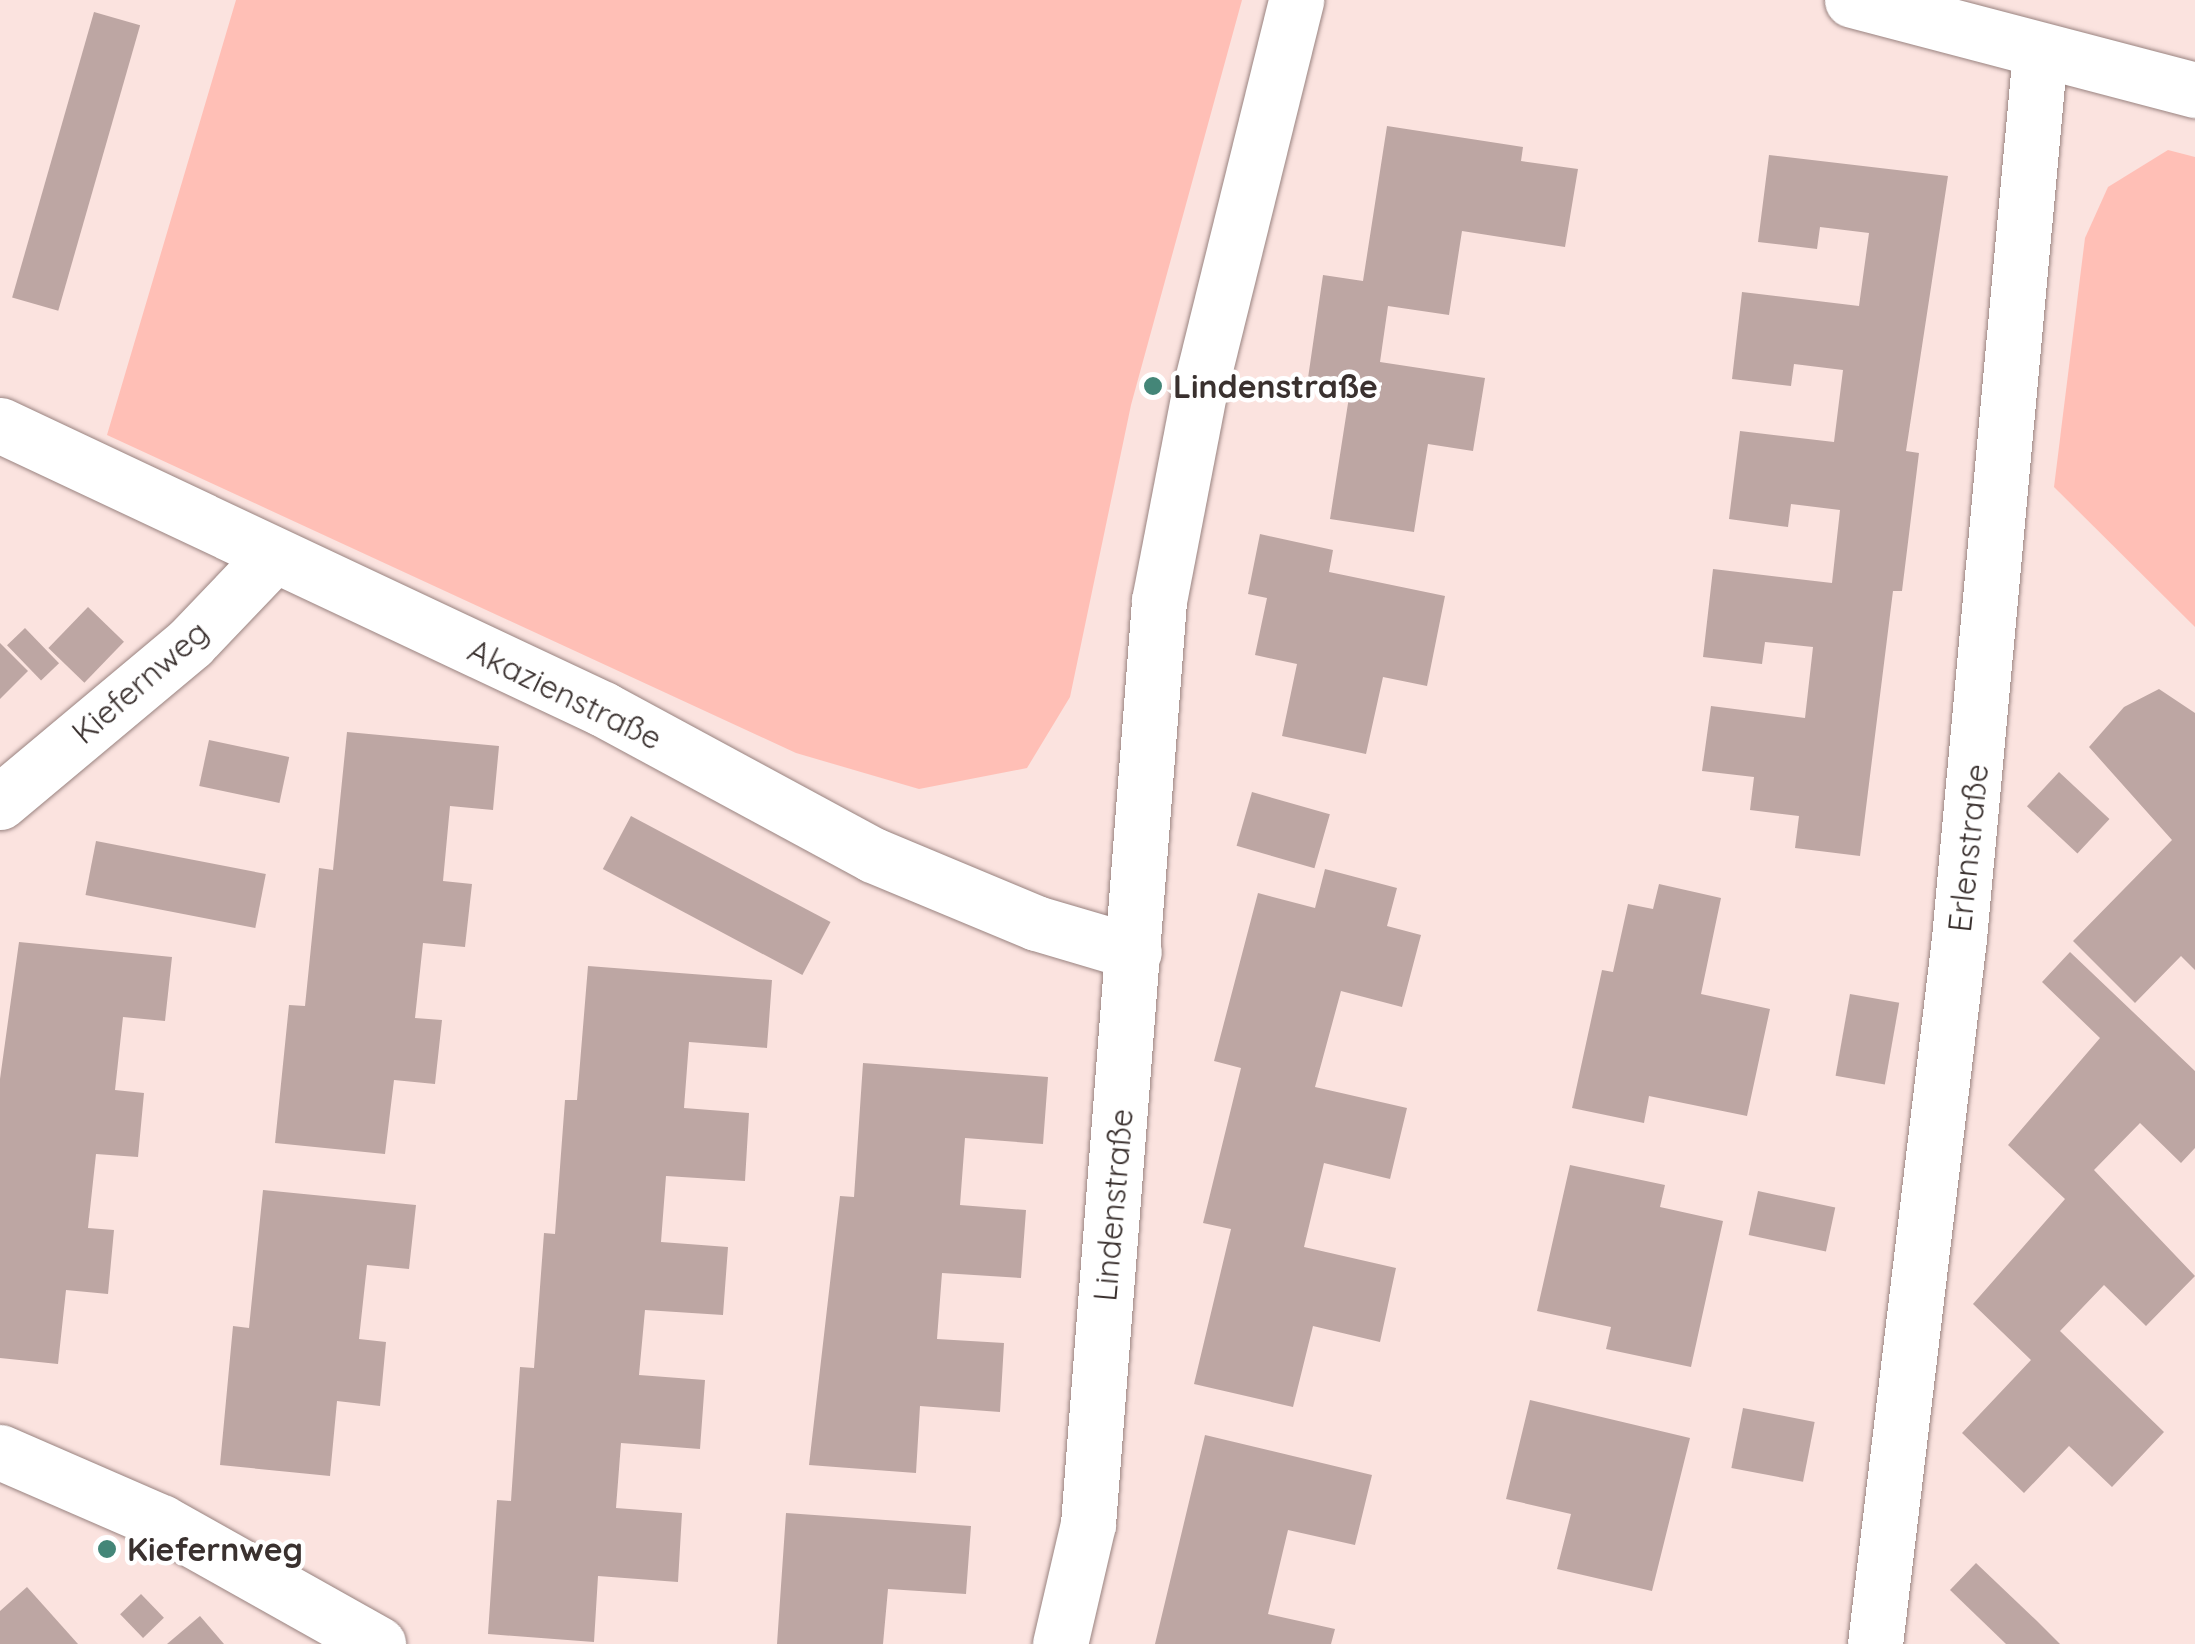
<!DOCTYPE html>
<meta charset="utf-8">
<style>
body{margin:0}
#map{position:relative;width:2195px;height:1644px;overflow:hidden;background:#fbe3df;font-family:Quicksand,sans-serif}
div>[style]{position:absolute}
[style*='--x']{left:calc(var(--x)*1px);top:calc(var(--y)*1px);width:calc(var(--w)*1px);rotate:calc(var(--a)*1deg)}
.green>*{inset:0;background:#ffbfb6}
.building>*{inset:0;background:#bda6a3;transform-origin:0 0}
.roads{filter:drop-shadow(0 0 2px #998380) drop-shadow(0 0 2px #998380)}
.minor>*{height:55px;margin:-27.5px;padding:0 27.5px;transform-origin:27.5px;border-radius:27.5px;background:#fff}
.dots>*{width:28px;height:28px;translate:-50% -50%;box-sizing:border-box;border:5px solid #fff;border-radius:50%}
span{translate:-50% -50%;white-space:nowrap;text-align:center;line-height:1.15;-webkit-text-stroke:9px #fff;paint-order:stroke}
.poi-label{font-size:32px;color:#3a312f;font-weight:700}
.left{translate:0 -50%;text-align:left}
.street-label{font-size:32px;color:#3a312f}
</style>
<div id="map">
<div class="green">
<div style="clip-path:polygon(236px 0,1242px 0,1131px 405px,1070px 697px,1027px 768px,919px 789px,796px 753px,107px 435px)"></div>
<div style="clip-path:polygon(2168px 150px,2195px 157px,2195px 627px,2054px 487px,2085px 238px,2108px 187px)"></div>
</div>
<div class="building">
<div style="left:94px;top:12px;width:48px;height:297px;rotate:16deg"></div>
<div style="clip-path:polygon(1387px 126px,1523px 147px,1521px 161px,1578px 169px,1565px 247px,1462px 231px,1449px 315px,1388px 306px,1380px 362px,1485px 378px,1473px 451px,1428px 444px,1414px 532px,1330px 519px,1351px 384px,1308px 378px,1323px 275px,1363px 281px)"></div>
<div style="clip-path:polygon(1769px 155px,1948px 176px,1906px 451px,1919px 453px,1902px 591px,1893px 591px,1860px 856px,1795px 848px,1799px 816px,1750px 810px,1754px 777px,1702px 771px,1711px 706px,1805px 718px,1813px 647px,1765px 642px,1762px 664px,1703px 657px,1713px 569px,1832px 583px,1840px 510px,1791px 504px,1788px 527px,1729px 519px,1740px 431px,1834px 442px,1843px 370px,1794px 364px,1791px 386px,1732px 379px,1742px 292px,1859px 306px,1869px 233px,1820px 227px,1817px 249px,1758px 242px)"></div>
<div style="clip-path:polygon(1260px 534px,1333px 550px,1329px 572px,1445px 596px,1427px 686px,1383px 677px,1366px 754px,1282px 736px,1297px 664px,1255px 655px,1267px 598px,1248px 594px)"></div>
<div style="left:88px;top:607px;width:50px;height:57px;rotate:44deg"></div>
<div style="left:25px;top:628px;width:49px;height:25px;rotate:46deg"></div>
<div style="clip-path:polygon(0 643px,28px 671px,0 699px)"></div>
<div style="clip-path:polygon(2159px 689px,2195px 713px,2195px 970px,2181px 956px,2135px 1003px,2073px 941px,2172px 840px,2089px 747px,2124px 707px)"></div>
<div style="clip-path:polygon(347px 732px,499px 746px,493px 810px,450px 806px,443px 881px,472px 884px,465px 947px,423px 943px,415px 1018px,442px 1020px,435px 1084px,394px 1080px,385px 1154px,275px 1143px,289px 1005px,305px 1006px,319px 868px,333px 870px)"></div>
<div style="left:209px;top:740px;width:82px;height:47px;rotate:12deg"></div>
<div style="left:2059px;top:772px;width:69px;height:47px;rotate:43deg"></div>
<div style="left:1252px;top:792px;width:81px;height:56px;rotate:16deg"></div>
<div style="left:631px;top:816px;width:226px;height:60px;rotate:28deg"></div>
<div style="left:96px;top:841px;width:173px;height:55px;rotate:11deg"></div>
<div style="clip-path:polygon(1325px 869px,1397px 888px,1387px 926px,1421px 935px,1402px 1007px,1341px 991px,1315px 1087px,1407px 1108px,1390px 1179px,1324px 1163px,1304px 1247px,1396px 1268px,1380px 1342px,1313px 1326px,1293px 1407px,1194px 1384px,1231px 1229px,1203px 1223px,1241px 1068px,1214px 1061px,1258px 893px,1315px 908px)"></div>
<div style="clip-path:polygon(1659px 884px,1721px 898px,1701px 994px,1770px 1009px,1747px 1116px,1649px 1096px,1644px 1123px,1572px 1108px,1602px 970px,1613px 972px,1628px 904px,1653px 909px)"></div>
<div style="clip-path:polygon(19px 942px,172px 957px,165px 1021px,123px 1017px,115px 1090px,144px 1093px,138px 1157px,96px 1154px,88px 1228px,114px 1230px,108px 1294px,66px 1290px,58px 1364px,0 1358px,0 1079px)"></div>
<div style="clip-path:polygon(2070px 952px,2195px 1071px,2195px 1148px,2181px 1163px,2140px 1123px,2094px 1170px,2195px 1276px,2146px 1326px,2104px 1285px,2060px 1331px,2164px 1432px,2112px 1487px,2069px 1446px,2024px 1493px,1962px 1433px,2031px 1360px,1973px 1304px,2065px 1199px,2008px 1145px,2100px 1038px,2042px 982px)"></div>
<div style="clip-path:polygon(588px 966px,772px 980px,767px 1048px,689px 1042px,684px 1108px,749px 1113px,745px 1181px,666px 1176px,661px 1242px,728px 1247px,723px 1315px,645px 1310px,639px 1375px,705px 1380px,700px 1449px,621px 1443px,616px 1508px,682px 1513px,678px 1582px,598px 1576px,594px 1642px,488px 1634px,497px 1500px,511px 1501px,520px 1367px,534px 1368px,544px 1233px,555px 1234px,565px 1100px,577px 1100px)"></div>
<div style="left:1850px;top:994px;width:50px;height:83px;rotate:10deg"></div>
<div style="clip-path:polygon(863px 1063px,1048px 1077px,1043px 1144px,965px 1138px,960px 1205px,1026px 1210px,1021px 1278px,942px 1273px,937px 1339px,1004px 1343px,1000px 1412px,920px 1406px,916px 1473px,809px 1465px,840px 1196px,854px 1197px)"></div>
<div style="clip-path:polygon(1570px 1165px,1665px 1185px,1660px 1207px,1723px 1221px,1691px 1367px,1606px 1349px,1611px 1327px,1537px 1311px)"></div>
<div style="clip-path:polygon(263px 1190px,416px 1205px,409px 1269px,367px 1265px,359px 1339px,386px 1342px,380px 1406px,337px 1401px,330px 1476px,220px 1465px,233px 1326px,249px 1328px)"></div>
<div style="left:1758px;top:1191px;width:79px;height:45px;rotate:12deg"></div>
<div style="clip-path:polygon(1530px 1400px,1690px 1438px,1652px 1591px,1557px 1569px,1571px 1514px,1506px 1499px)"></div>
<div style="left:1743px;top:1408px;width:73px;height:61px;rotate:11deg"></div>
<div style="clip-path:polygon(1205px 1435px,1372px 1475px,1355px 1545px,1288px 1530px,1268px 1614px,1335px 1629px,1331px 1644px,1155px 1644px)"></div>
<div style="clip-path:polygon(786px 1513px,971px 1526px,966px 1594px,888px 1589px,883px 1644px,777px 1644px)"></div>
<div style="clip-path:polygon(1976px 1563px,2037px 1621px,2060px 1644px,2006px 1644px,1950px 1590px)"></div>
<div style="clip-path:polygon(27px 1587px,78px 1644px,0 1644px,0 1611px)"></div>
<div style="left:141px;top:1594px;width:33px;height:29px;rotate:46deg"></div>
<div style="clip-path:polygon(200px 1616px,224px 1644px,167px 1644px)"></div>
</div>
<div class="roads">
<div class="minor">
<div style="--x:1852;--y:0;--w:355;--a:14.7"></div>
<div style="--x:0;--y:425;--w:667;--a:25.22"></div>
<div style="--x:603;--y:709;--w:307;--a:28.4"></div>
<div style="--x:873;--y:855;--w:177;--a:22.6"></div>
<div style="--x:1036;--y:923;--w:102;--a:16.5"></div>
<div style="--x:0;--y:802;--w:248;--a:-39.9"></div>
<div style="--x:190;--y:643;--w:120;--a:-46.3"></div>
<div style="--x:0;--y:1452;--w:176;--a:23.5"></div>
<div style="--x:161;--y:1522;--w:249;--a:29.3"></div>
<div style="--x:1060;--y:1644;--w:123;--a:-76.9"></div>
<div style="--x:1088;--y:1524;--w:926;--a:-85.6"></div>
<div style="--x:1159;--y:601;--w:212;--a:-79.1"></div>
<div style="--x:1199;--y:393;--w:405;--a:-76.1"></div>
<div style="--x:1875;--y:1644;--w:711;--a:-83.21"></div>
<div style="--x:1959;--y:938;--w:891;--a:-84.78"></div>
</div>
</div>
<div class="dots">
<div style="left:1153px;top:386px;background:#448678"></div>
<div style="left:107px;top:1549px;background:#448678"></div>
</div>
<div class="poi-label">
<span class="left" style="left:1173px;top:386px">Lindenstraße</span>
<span class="left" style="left:127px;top:1549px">Kiefernweg</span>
</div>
<div class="street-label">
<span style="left:140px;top:682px;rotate:-41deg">Kiefernweg</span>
<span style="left:565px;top:694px;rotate:26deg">Akazienstraße</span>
<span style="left:1968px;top:848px;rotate:-84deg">Erlenstraße</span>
<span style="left:1113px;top:1205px;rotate:-85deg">Lindenstraße</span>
</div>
</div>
